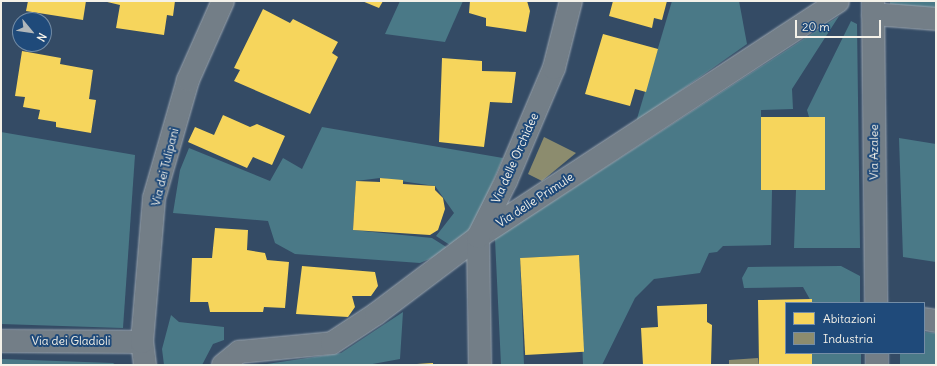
<!DOCTYPE html>
<style>
body{margin:0}
#map{position:relative;width:937px;height:366px;overflow:hidden;background:#344b65;font-family:Delius,sans-serif}
div>[style]{position:absolute}
[style*='--x']{left:calc(var(--x)*1px);top:calc(var(--y)*1px);width:calc(var(--w)*1px);rotate:calc(var(--a)*1deg)}
.green>*{inset:0;background:#4a7987}
.homes>*{inset:0;background:#f6d55c;transform-origin:0 0}
.industry>*{inset:0;background:#8c8c6e}
.roads{filter:drop-shadow(0 0 1px #9ba5af) drop-shadow(0 0 1px #9ba5af)}
.street>*{height:22px;margin:-11px;padding:0 11px;transform-origin:11px;border-radius:11px;background:#737e87}
span{translate:-50% -50%;white-space:nowrap;text-align:center;line-height:1.15;-webkit-text-stroke:4px #1f4a7a;paint-order:stroke}
.street-label{font-size:12px;color:#f4f1e8}
.frame{position:absolute;inset:0;border:2px solid #f4f1e8;pointer-events:none}
.legend{position:absolute;left:785px;top:302px;width:140px;height:52px;box-sizing:border-box;background:#1f4a7a;border:1px solid #748da6;margin:0;padding:5px 7px;list-style:none;font-size:12px;color:#f4f1e8}
.legend li{display:flex;align-items:center;gap:8px;height:20px}
.legend b{width:20px;border:1px solid #748da6}
.north{position:absolute;left:12px;top:12px;width:40px;height:40px;box-sizing:border-box;background:#1f4a7a;border:1px solid #748da6;border-radius:50%;rotate:119deg;font-size:11px;font-weight:700;line-height:16px;text-align:center;color:#f4f1e8}
.north::after{content:'';display:block;margin:auto;width:14px;height:18px;background:#b1b7ba;clip-path:polygon(50% 0,100% 100%,50% 72%,0 100%)}
.scale{position:absolute;left:795px;top:20px;width:86px;height:18px;box-sizing:border-box;border:2px solid #f4f1e8;border-top:0;padding-left:5px;font-size:12px;line-height:14px;white-space:nowrap;color:#f4f1e8;-webkit-text-stroke:3px #1f4a7a;paint-order:stroke}
</style>
<div id="map">
<div class="green">
<div style="clip-path:polygon(400px 1px,463px 1px,445px 42px,385px 34px)"></div>
<div style="clip-path:polygon(672px 1px,739px 1px,747px 44px,636px 122px)"></div>
<div style="clip-path:polygon(890px 1px,936px 1px,936px 8px,890px 4px)"></div>
<div style="clip-path:polygon(839px 16px,792px 89px,793px 109px,761px 110px,761px 189px,772px 190px,771px 245px,723px 246px,717px 252px,709px 253px,700px 273px,654px 279px,635px 298px,602px 365px,583px 365px,579px 255px,520px 258px,524px 365px,501px 365px,495px 239px)"></div>
<div style="clip-path:polygon(851px 21px,857px 24px,860px 248px,794px 248px,796px 190px,825px 190px,825px 117px,809px 117px,807px 110px)"></div>
<div style="clip-path:polygon(322px 127px,503px 158px,472px 231px,453px 247px,436px 236px,454px 213px,435px 186px,380px 178px,356px 181px,353px 230px,432px 238px,451px 250px,420px 263px,295px 254px,275px 243px,268px 221px,173px 213px,180px 170px,189px 148px,270px 181px,283px 158px,302px 169px)"></div>
<div style="clip-path:polygon(1px 132px,135px 155px,123px 328px,1px 324px)"></div>
<div style="clip-path:polygon(899px 138px,936px 144px,936px 262px,903px 257px)"></div>
<div style="clip-path:polygon(841px 266px,860px 276px,860px 303px,812px 303px,803px 287px,744px 288px,742px 278px,748px 267px)"></div>
<div style="clip-path:polygon(403px 312px,400px 359px,367px 365px,260px 365px,341px 353px)"></div>
<div style="clip-path:polygon(171px 315px,179px 322px,224px 327px,224px 340px,213px 344px,202px 365px,164px 365px,162px 349px)"></div>
<div style="clip-path:polygon(924px 332px,936px 333px,936px 365px,900px 365px,900px 353px,924px 353px)"></div>
<div style="clip-path:polygon(822px 353px,861px 353px,861px 365px,812px 365px,812px 354px)"></div>
<div style="clip-path:polygon(1px 359px,113px 363px,116px 365px,1px 365px)"></div>
</div>
<div class="homes">
<div style="clip-path:polygon(28px 1px,86px 1px,83px 20px,26px 11px)"></div>
<div style="clip-path:polygon(103px 1px,175px 1px,173px 16px,167px 15px,164px 35px,116px 28px,120px 5px)"></div>
<div style="clip-path:polygon(362px 1px,383px 1px,379px 8px)"></div>
<div style="clip-path:polygon(470px 1px,527px 1px,530px 11px,526px 32px,486px 26px,486px 18px,469px 13px)"></div>
<div style="clip-path:polygon(613px 1px,667px 1px,662px 20px,654px 18px,652px 28px,609px 16px)"></div>
<div style="clip-path:polygon(263px 9px,290px 23px,293px 19px,338px 42px,332px 53px,338px 57px,310px 114px,234px 81px,240px 70px,234px 68px)"></div>
<div style="clip-path:polygon(603px 34px,658px 49px,646px 92px,635px 89px,630px 106px,585px 94px)"></div>
<div style="clip-path:polygon(22px 51px,61px 58px,60px 64px,93px 70px,89px 99px,96px 100px,91px 133px,56px 127px,56px 122px,38px 119px,40px 110px,23px 107px,25px 97px,15px 96px)"></div>
<div style="clip-path:polygon(442px 58px,482px 61px,482px 71px,516px 72px,512px 103px,490px 102px,484px 147px,439px 142px)"></div>
<div style="clip-path:polygon(223px 115px,250px 127px,257px 124px,285px 136px,272px 165px,253px 157px,247px 168px,188px 142px,195px 127px,214px 135px)"></div>
<div style="left:761px;top:117px;width:64px;height:73px"></div>
<div style="clip-path:polygon(380px 178px,403px 180px,403px 184px,435px 186px,435px 190px,443px 198px,445px 209px,438px 230px,430px 235px,353px 230px,356px 181px,380px 182px)"></div>
<div style="clip-path:polygon(215px 228px,248px 230px,247px 250px,265px 253px,267px 260px,289px 262px,285px 308px,264px 307px,263px 312px,210px 312px,208px 302px,190px 302px,192px 258px,212px 258px)"></div>
<div style="left:579px;top:255px;width:97px;height:59px;rotate:87deg"></div>
<div style="clip-path:polygon(302px 266px,375px 272px,378px 286px,371px 296px,352px 296px,355px 307px,348px 317px,296px 314px)"></div>
<div style="clip-path:polygon(812px 299px,812px 303px,786px 303px,786px 353px,817px 353px,812px 354px,812px 365px,759px 365px,758px 300px)"></div>
<div style="clip-path:polygon(707px 304px,707px 322px,712px 325px,711px 365px,643px 365px,641px 328px,658px 327px,657px 306px)"></div>
<div style="clip-path:polygon(433px 363px,433px 365px,417px 365px,417px 364px)"></div>
</div>
<div class="industry">
<div style="clip-path:polygon(544px 137px,576px 153px,542px 181px,528px 174px)"></div>
<div style="clip-path:polygon(758px 358px,759px 365px,729px 365px,729px 360px)"></div>
</div>
<div class="roads">
<div class="street">
<div style="--x:873;--y:1;--w:302;--a:89.4"></div>
<div style="--x:873;--y:14;--w:63;--a:4.5"></div>
<div style="--x:924;--y:319;--w:12;--a:9"></div>
<div style="--x:1;--y:341;--w:141;--a:0.4"></div>
<div style="--x:877;--y:353;--w:12;--a:90"></div>
<div style="--x:145;--y:365;--w:23;--a:-97"></div>
<div style="--x:142;--y:342;--w:144;--a:-85.2"></div>
<div style="--x:154;--y:198;--w:123;--a:-73.9"></div>
<div style="--x:188;--y:80;--w:86;--a:-66.1"></div>
<div style="--x:223;--y:365;--w:21;--a:-39"></div>
<div style="--x:239;--y:352;--w:93;--a:-5.5"></div>
<div style="--x:332;--y:343;--w:53;--a:-33.4"></div>
<div style="--x:376;--y:314;--w:128;--a:-37"></div>
<div style="--x:478;--y:237;--w:430;--a:-33.2"></div>
<div style="--x:480;--y:365;--w:128;--a:-90.9"></div>
<div style="--x:478;--y:237;--w:63;--a:-63.4"></div>
<div style="--x:506;--y:181;--w:123;--a:-67"></div>
<div style="--x:554;--y:68;--w:69;--a:-75.8"></div>
</div>
</div>
<div class="street-label">
<span style="left:874px;top:152px;rotate:-90deg">Via Azalee</span>
<span style="left:515px;top:158px;rotate:-66deg">Via delle Orchidee</span>
<span style="left:165px;top:167px;rotate:-76deg">Via dei Tulipani</span>
<span style="left:535px;top:200px;rotate:-33deg">Via delle Primule</span>
<span style="left:71px;top:341px">Via dei Gladioli</span>
</div>
<div class="frame"></div>
<ul class="legend">
<li><b style="height:11px;background:#f6d55c"></b>Abitazioni</li>
<li><b style="height:11px;background:#8c8c6e"></b>Industria</li>
</ul>
<div class="north">N</div>
<div class="scale">20 m</div>
</div>
